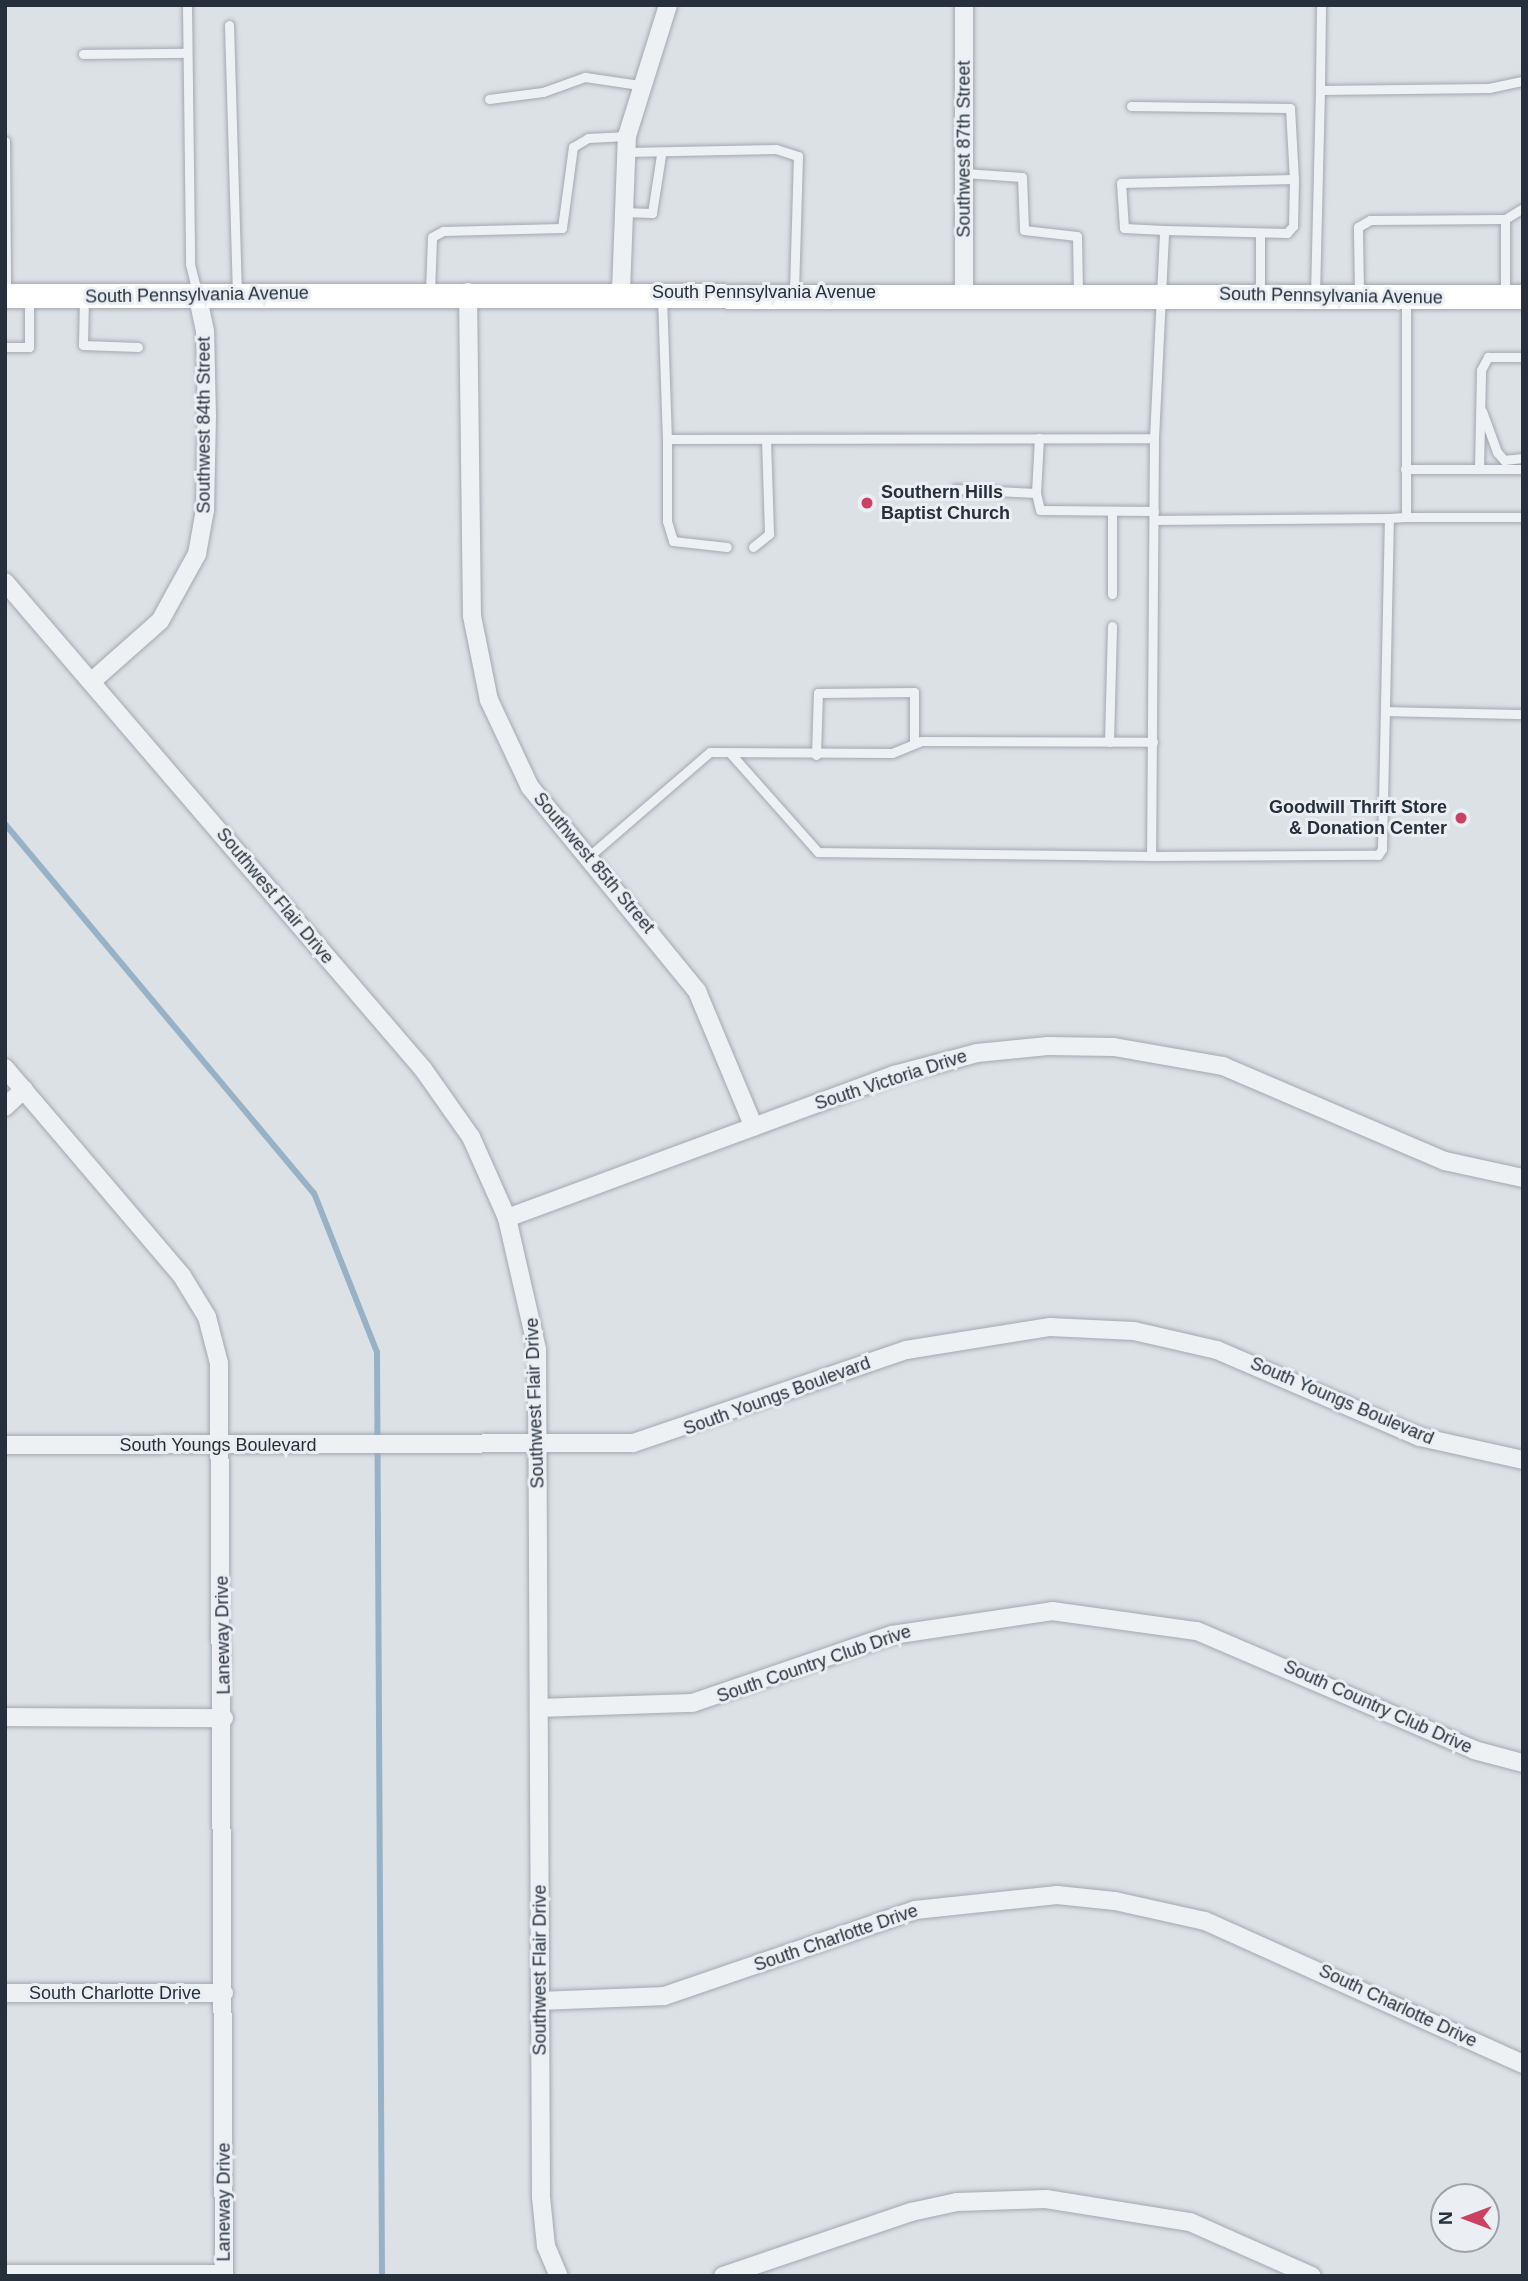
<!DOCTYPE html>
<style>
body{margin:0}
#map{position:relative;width:1528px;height:2281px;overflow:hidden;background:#dce1e6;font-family:Arial,sans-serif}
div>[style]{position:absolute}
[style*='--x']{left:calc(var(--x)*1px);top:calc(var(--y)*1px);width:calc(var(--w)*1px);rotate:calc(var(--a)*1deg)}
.stream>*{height:6px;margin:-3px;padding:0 3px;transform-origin:3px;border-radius:3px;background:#97b2c6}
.roads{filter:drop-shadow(0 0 2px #a2a8b0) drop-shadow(0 0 2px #a2a8b0)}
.service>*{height:9px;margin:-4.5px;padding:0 4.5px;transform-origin:4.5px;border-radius:4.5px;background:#eef1f4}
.minor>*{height:18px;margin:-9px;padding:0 9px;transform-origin:9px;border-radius:9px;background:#eef1f4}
.secondary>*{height:24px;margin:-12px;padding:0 12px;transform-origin:12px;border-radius:12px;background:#fff}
.dots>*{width:19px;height:19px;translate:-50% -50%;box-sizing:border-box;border:4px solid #ebeff4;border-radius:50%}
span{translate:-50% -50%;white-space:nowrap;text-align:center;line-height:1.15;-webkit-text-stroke:6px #ebeff4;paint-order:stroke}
.street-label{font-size:18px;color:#26303c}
.poi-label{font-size:18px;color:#26303c;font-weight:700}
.left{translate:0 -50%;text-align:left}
.right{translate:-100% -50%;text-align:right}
.frame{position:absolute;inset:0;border:7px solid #26303c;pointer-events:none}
.north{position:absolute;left:1430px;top:2183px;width:70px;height:70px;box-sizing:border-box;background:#ebeff4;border:2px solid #9ca3aa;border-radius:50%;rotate:270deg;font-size:19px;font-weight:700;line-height:28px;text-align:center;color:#26303c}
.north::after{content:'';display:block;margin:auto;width:24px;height:32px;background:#cb4162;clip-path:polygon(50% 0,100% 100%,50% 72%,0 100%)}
</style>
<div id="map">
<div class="stream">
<div style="--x:5;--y:824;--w:481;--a:50.1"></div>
<div style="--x:314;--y:1193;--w:171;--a:68.4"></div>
<div style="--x:377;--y:1352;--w:924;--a:89.69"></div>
</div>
<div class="roads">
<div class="service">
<div style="--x:187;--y:5;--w:259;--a:89.3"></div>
<div style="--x:190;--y:264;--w:30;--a:76"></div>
<div style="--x:1321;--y:5;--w:85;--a:90.7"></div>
<div style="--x:1320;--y:90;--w:169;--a:-0.7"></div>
<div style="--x:1489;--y:88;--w:35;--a:-12"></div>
<div style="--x:229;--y:25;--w:268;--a:88.3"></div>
<div style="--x:83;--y:54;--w:104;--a:-0.6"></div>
<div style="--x:489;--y:99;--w:54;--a:-7.4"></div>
<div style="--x:543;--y:92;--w:45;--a:-19.7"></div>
<div style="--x:585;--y:77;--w:55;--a:8.4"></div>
<div style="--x:1131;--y:106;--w:159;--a:0.7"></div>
<div style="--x:1290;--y:108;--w:71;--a:86.8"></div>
<div style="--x:5;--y:141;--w:153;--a:89.6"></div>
<div style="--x:626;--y:152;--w:150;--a:-1.1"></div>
<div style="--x:776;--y:149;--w:23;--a:18"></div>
<div style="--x:798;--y:156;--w:136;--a:91.7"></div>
<div style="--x:964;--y:173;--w:58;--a:3.9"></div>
<div style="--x:1022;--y:177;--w:53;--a:87.8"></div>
<div style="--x:1024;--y:230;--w:53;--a:6.5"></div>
<div style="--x:1077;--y:236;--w:58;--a:89"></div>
<div style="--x:622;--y:212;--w:30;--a:2"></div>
<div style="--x:652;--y:213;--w:59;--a:-81.2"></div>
<div style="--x:1505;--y:219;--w:21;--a:-31"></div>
<div style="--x:1260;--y:233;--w:60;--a:90"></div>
<div style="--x:430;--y:292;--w:55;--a:-87.9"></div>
<div style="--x:432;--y:237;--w:13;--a:-29"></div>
<div style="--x:443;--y:231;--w:119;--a:-1.4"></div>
<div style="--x:562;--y:228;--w:82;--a:-82.3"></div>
<div style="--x:573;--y:147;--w:17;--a:-31"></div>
<div style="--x:588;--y:138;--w:39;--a:-3"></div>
<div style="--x:1315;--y:294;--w:204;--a:-88.6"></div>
<div style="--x:1359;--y:294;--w:67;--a:-90.9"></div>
<div style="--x:1358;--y:227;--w:14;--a:-30"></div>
<div style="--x:1370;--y:220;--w:135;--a:-0.4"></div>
<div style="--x:1505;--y:219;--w:75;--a:90"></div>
<div style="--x:84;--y:297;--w:48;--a:91.2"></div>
<div style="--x:83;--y:345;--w:55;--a:2.1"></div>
<div style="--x:662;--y:297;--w:142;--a:88"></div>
<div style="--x:667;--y:439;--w:487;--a:-0.1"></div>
<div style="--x:1154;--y:438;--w:208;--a:-87.2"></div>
<div style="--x:1164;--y:230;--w:40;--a:-177.1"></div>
<div style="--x:1124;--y:228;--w:45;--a:-93.8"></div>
<div style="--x:1121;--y:183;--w:173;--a:-1.3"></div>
<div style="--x:1294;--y:179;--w:47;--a:91.2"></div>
<div style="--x:1293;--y:226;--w:9;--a:131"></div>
<div style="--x:1287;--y:233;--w:123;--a:-178.6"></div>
<div style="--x:1406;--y:298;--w:219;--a:90"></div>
<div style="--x:1406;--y:517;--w:117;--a:0"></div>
<div style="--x:5;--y:347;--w:24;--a:0"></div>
<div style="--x:29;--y:347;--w:49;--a:-90"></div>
<div style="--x:1482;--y:411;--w:44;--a:69.9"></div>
<div style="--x:1497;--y:452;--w:11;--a:49"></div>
<div style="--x:1504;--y:460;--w:19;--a:-6"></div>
<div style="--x:1154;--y:438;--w:418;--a:90.4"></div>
<div style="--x:1151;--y:856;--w:227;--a:-0.3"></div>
<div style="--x:1378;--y:855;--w:7;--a:-56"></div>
<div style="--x:1382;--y:849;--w:331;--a:-88.8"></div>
<div style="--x:1389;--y:518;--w:17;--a:-3"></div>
<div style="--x:667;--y:439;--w:82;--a:90"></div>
<div style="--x:667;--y:521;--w:21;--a:73"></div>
<div style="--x:673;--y:541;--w:54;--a:6.3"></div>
<div style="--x:1405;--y:469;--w:118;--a:0"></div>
<div style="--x:1479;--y:469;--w:99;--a:-88.8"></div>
<div style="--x:1481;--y:370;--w:15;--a:-62"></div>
<div style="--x:1488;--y:357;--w:35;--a:0"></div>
<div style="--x:955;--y:489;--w:81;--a:2.8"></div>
<div style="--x:1036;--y:493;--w:55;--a:-86.9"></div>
<div style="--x:1036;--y:493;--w:17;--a:77"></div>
<div style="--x:1040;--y:510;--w:114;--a:0.5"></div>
<div style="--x:1112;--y:511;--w:83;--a:90"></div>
<div style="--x:1154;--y:520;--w:235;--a:-0.5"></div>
<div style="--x:753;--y:547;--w:21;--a:-39"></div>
<div style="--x:769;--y:534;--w:95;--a:-91.8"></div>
<div style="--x:1386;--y:711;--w:137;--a:1.3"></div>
<div style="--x:1109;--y:742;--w:116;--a:-88.5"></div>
<div style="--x:731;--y:754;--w:131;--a:48.4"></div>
<div style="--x:818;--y:852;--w:333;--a:0.7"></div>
<div style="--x:816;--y:755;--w:62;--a:-88.2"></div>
<div style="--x:818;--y:693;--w:96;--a:-0.6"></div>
<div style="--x:914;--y:692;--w:50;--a:90"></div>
<div style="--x:587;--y:858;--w:162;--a:-40.8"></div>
<div style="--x:710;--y:752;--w:182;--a:0.3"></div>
<div style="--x:892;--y:753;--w:31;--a:-22"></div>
<div style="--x:921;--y:741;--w:232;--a:0.2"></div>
</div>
<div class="minor">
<div style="--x:964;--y:5;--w:288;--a:90"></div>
<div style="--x:621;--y:291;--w:155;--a:-87.8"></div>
<div style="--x:627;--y:136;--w:137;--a:-72.6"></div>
<div style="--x:468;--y:292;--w:324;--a:89.3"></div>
<div style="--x:472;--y:616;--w:86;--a:78.6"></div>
<div style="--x:489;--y:700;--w:96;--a:64.8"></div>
<div style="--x:530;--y:787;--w:264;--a:50.7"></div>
<div style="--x:697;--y:991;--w:147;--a:67.3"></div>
<div style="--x:5;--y:582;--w:642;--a:49.36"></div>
<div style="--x:423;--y:1069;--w:83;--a:54.8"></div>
<div style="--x:471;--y:1137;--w:89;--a:66"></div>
<div style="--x:507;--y:1218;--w:134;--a:77.1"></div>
<div style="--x:537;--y:1349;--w:848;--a:89.73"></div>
<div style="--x:541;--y:2197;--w:49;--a:84.2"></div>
<div style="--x:546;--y:2246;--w:33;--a:67"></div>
<div style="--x:91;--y:682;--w:92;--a:-41.5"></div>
<div style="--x:160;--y:621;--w:77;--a:-61.1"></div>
<div style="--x:197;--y:554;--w:45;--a:-79.7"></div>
<div style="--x:205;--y:510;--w:93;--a:-88.8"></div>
<div style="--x:207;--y:417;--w:86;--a:-91.3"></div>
<div style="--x:205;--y:331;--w:38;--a:-102"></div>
<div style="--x:5;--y:1068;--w:273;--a:49.6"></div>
<div style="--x:182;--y:1276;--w:48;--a:58.6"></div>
<div style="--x:207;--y:1317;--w:48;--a:75.4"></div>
<div style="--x:219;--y:1363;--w:913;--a:89.69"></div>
<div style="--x:5;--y:1107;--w:26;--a:-43"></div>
<div style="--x:507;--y:1218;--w:413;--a:-20.3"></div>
<div style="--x:894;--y:1075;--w:86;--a:-14.8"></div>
<div style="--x:977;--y:1053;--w:71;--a:-5.6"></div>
<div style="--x:1048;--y:1046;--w:66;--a:0.9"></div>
<div style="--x:1114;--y:1047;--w:111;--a:9.9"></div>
<div style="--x:1223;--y:1066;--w:241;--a:23.2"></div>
<div style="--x:1445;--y:1161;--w:80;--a:12.3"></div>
<div style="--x:5;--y:1445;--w:628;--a:-0.18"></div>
<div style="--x:633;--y:1443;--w:288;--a:-18.8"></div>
<div style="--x:906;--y:1350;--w:146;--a:-9.1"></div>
<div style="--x:1050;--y:1327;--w:84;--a:2.7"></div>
<div style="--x:1134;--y:1331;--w:85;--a:12.9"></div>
<div style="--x:1217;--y:1350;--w:221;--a:23.2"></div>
<div style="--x:1420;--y:1437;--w:106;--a:12.6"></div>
<div style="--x:539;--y:1708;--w:153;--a:-1.9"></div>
<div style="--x:692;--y:1703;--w:211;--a:-18.8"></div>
<div style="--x:892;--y:1635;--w:162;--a:-8.5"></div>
<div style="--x:1052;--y:1611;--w:146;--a:7.9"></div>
<div style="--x:1197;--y:1631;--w:301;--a:23.2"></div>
<div style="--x:1474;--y:1750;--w:51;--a:14.9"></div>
<div style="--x:5;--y:1717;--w:219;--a:0.3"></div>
<div style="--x:5;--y:1993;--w:219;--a:0"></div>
<div style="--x:541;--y:2001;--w:123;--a:-2.3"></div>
<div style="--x:664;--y:1996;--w:265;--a:-18.9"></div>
<div style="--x:915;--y:1910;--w:143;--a:-6"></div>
<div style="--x:1057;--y:1895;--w:58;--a:5.9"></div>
<div style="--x:1115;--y:1901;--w:92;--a:12.5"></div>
<div style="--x:1205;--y:1921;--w:349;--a:24.2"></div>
<div style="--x:5;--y:2274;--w:219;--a:0"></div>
<div style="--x:723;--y:2276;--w:199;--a:-18.8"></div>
<div style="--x:911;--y:2212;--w:47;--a:-12.3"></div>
<div style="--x:957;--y:2202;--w:89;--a:-1.9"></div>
<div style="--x:1046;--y:2199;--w:146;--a:9.1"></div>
<div style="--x:1190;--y:2222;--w:133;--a:23.9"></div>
</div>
<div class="secondary">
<div style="--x:5;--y:296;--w:1518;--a:0.04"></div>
</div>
</div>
<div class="dots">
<div style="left:867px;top:503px;background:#cb4162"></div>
<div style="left:1461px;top:818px;background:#cb4162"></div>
</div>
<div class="street-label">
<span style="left:964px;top:149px;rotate:-90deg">Southwest 87th Street</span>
<span style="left:764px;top:292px">South Pennsylvania Avenue</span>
<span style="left:197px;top:295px;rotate:-1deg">South Pennsylvania Avenue</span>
<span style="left:1331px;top:296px;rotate:1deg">South Pennsylvania Avenue</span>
<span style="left:204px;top:425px;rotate:-90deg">Southwest 84th Street</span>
<span style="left:594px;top:863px;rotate:50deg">Southwest 85th Street</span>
<span style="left:275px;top:896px;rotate:50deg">Southwest Flair Drive</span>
<span style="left:891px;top:1080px;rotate:-18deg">South Victoria Drive</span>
<span style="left:777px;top:1396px;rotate:-20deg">South Youngs Boulevard</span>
<span style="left:1342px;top:1401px;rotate:23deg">South Youngs Boulevard</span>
<span style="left:535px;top:1403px;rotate:-92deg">Southwest Flair Drive</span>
<span style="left:218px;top:1445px">South Youngs Boulevard</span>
<span style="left:223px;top:1635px;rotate:-91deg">Laneway Drive</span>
<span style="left:814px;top:1664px;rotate:-19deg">South Country Club Drive</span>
<span style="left:1378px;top:1707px;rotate:24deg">South Country Club Drive</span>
<span style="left:836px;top:1938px;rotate:-19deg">South Charlotte Drive</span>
<span style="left:540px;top:1970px;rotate:-90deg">Southwest Flair Drive</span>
<span style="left:115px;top:1993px">South Charlotte Drive</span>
<span style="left:1398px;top:2006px;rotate:25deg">South Charlotte Drive</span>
<span style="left:224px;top:2202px;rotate:-90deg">Laneway Drive</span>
</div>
<div class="poi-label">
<span class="left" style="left:881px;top:503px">Southern Hills<br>Baptist Church</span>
<span class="right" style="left:1447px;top:818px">Goodwill Thrift Store<br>&amp; Donation Center</span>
</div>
<div class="frame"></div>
<div class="north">N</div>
</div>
